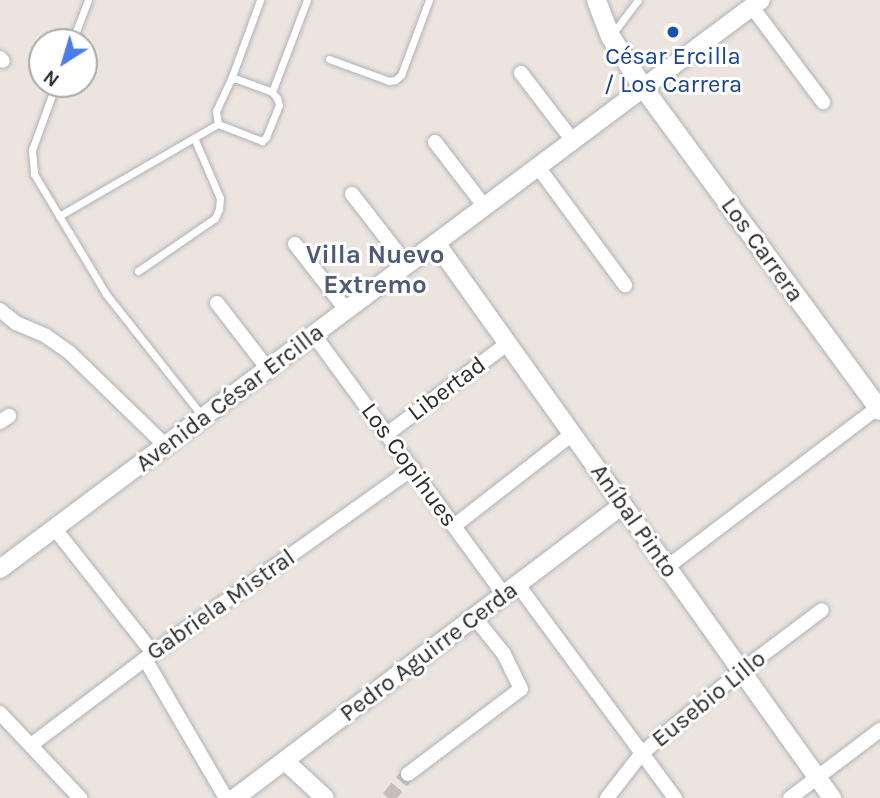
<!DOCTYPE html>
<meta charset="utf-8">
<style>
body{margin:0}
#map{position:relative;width:880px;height:798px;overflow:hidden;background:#ece4de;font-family:Karla,sans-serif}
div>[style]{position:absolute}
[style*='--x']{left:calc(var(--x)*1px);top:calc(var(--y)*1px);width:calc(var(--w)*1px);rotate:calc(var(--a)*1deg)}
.minor-tunnel>*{height:14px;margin-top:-7px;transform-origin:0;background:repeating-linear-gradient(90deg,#c5bfba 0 14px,transparent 0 21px)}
.roads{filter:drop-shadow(0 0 2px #aeb2ba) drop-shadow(0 0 2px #aeb2ba)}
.service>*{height:7px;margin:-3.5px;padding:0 3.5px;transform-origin:3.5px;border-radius:3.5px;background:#fff}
.minor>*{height:14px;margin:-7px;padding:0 7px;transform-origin:7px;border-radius:7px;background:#fff}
.tertiary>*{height:18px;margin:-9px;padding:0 9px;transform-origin:9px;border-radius:9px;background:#fff}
.secondary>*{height:19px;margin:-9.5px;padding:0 9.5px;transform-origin:9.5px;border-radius:9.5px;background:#fff}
.dots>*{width:19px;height:19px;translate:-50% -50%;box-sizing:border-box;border:4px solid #fff;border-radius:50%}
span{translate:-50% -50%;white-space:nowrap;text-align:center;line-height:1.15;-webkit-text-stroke:6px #fff;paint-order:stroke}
.transit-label{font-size:24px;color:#164399}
.street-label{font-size:24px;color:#2b2b2b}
.neighbourhood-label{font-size:26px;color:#4e5b78;font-weight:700}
.north{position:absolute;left:28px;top:28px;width:70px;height:70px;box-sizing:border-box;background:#fff;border:2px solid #aaa;border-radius:50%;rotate:217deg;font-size:19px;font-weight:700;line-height:28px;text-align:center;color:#2b2b2b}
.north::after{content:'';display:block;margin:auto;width:24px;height:32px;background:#4a7cec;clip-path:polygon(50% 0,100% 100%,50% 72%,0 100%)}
</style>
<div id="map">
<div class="minor-tunnel">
<div style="--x:388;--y:798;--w:31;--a:-50"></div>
</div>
<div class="roads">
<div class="service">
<div style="--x:613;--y:33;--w:41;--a:-52.9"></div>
<div style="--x:72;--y:42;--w:45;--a:-69.1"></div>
<div style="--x:329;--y:59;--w:64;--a:20.1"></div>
<div style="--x:389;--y:81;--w:6;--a:-9"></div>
<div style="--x:395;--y:80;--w:8;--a:-40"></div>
<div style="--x:401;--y:75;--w:80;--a:-69.5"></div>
<div style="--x:231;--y:79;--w:6;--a:0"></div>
<div style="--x:237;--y:79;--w:37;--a:20"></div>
<div style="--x:272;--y:92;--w:8;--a:50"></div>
<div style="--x:277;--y:98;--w:7;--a:74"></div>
<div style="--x:279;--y:105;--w:35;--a:112"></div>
<div style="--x:266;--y:137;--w:6;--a:135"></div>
<div style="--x:262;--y:141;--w:47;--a:-158.9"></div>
<div style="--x:218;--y:124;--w:13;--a:-99"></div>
<div style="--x:216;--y:111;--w:35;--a:-65"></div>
<div style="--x:231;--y:79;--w:84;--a:-69.8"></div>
<div style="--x:56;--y:84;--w:70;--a:110"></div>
<div style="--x:32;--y:150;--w:24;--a:85"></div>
<div style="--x:34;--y:174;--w:140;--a:59"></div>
<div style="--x:106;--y:294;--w:157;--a:51.7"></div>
<div style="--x:272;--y:92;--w:98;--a:-69.2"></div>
<div style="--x:59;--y:216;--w:184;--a:-30.1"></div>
<div style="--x:138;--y:271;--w:93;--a:-34.5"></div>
<div style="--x:215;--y:218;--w:10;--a:-66"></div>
<div style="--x:219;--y:209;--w:11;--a:-85"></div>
<div style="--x:220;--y:198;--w:65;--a:-113.4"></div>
</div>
<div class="minor">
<div style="--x:752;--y:7;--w:119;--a:53.2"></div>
<div style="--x:0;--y:58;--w:4;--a:45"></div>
<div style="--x:521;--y:73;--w:86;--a:52.6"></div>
<div style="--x:435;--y:142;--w:82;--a:52.4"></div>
<div style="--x:538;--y:167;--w:147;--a:53.6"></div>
<div style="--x:352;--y:194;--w:90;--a:52.2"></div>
<div style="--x:295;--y:244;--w:85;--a:52.2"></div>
<div style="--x:217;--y:303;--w:83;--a:52.3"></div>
<div style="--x:0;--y:310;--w:21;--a:39"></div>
<div style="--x:16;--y:323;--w:33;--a:23"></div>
<div style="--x:46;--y:336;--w:29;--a:35"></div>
<div style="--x:70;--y:353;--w:134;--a:44.1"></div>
<div style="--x:314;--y:335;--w:322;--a:53.8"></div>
<div style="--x:0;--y:422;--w:11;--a:-34"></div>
<div style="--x:387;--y:434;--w:151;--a:-36.9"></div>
<div style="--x:454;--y:526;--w:150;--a:-37.9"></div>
<div style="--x:55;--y:529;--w:158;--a:51.7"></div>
<div style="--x:667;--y:567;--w:267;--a:-37.1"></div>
<div style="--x:518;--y:585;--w:265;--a:53.6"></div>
<div style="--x:145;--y:659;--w:161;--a:59.8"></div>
<div style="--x:0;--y:713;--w:117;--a:46.7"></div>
<div style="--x:31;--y:745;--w:153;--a:-37"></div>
<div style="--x:153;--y:653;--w:319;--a:-35.4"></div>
<div style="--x:408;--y:774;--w:141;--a:-37"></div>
<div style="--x:521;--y:689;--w:39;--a:-116"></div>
<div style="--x:504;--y:654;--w:46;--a:-128.9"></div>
<div style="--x:607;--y:798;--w:57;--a:-52.1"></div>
<div style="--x:642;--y:753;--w:129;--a:-39.6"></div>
<div style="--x:741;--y:671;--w:101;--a:-37"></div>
<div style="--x:790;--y:798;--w:113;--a:-37.1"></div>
</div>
<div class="tertiary">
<div style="--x:436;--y:243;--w:682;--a:54.49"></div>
<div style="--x:0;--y:569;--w:950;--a:-36.79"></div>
<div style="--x:285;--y:761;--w:54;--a:42.8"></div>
<div style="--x:235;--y:798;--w:486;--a:-37.1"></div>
</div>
<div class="secondary">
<div style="--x:596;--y:0;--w:39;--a:69"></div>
<div style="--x:610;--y:36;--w:63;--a:57.3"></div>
<div style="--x:644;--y:89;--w:398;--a:53.7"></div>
</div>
</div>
<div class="dots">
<div style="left:673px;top:32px;background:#1a4fb4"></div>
</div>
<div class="transit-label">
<span style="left:673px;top:71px">César Ercilla<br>/ Los Carrera</span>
</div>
<div class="street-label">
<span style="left:762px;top:250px;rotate:54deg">Los Carrera</span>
<span style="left:447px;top:389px;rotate:-37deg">Libertad</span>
<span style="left:230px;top:398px;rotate:-37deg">Avenida César Ercilla</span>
<span style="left:409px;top:465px;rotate:54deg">Los Copihues</span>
<span style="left:634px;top:521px;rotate:55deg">Aníbal Pinto</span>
<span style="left:221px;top:605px;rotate:-35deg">Gabriela Mistral</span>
<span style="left:429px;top:652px;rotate:-37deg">Pedro Aguirre Cerda</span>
<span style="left:709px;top:699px;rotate:-39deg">Eusebio Lillo</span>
</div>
<div class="neighbourhood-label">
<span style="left:375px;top:270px">Villa Nuevo<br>Extremo</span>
</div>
<div class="north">N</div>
</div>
